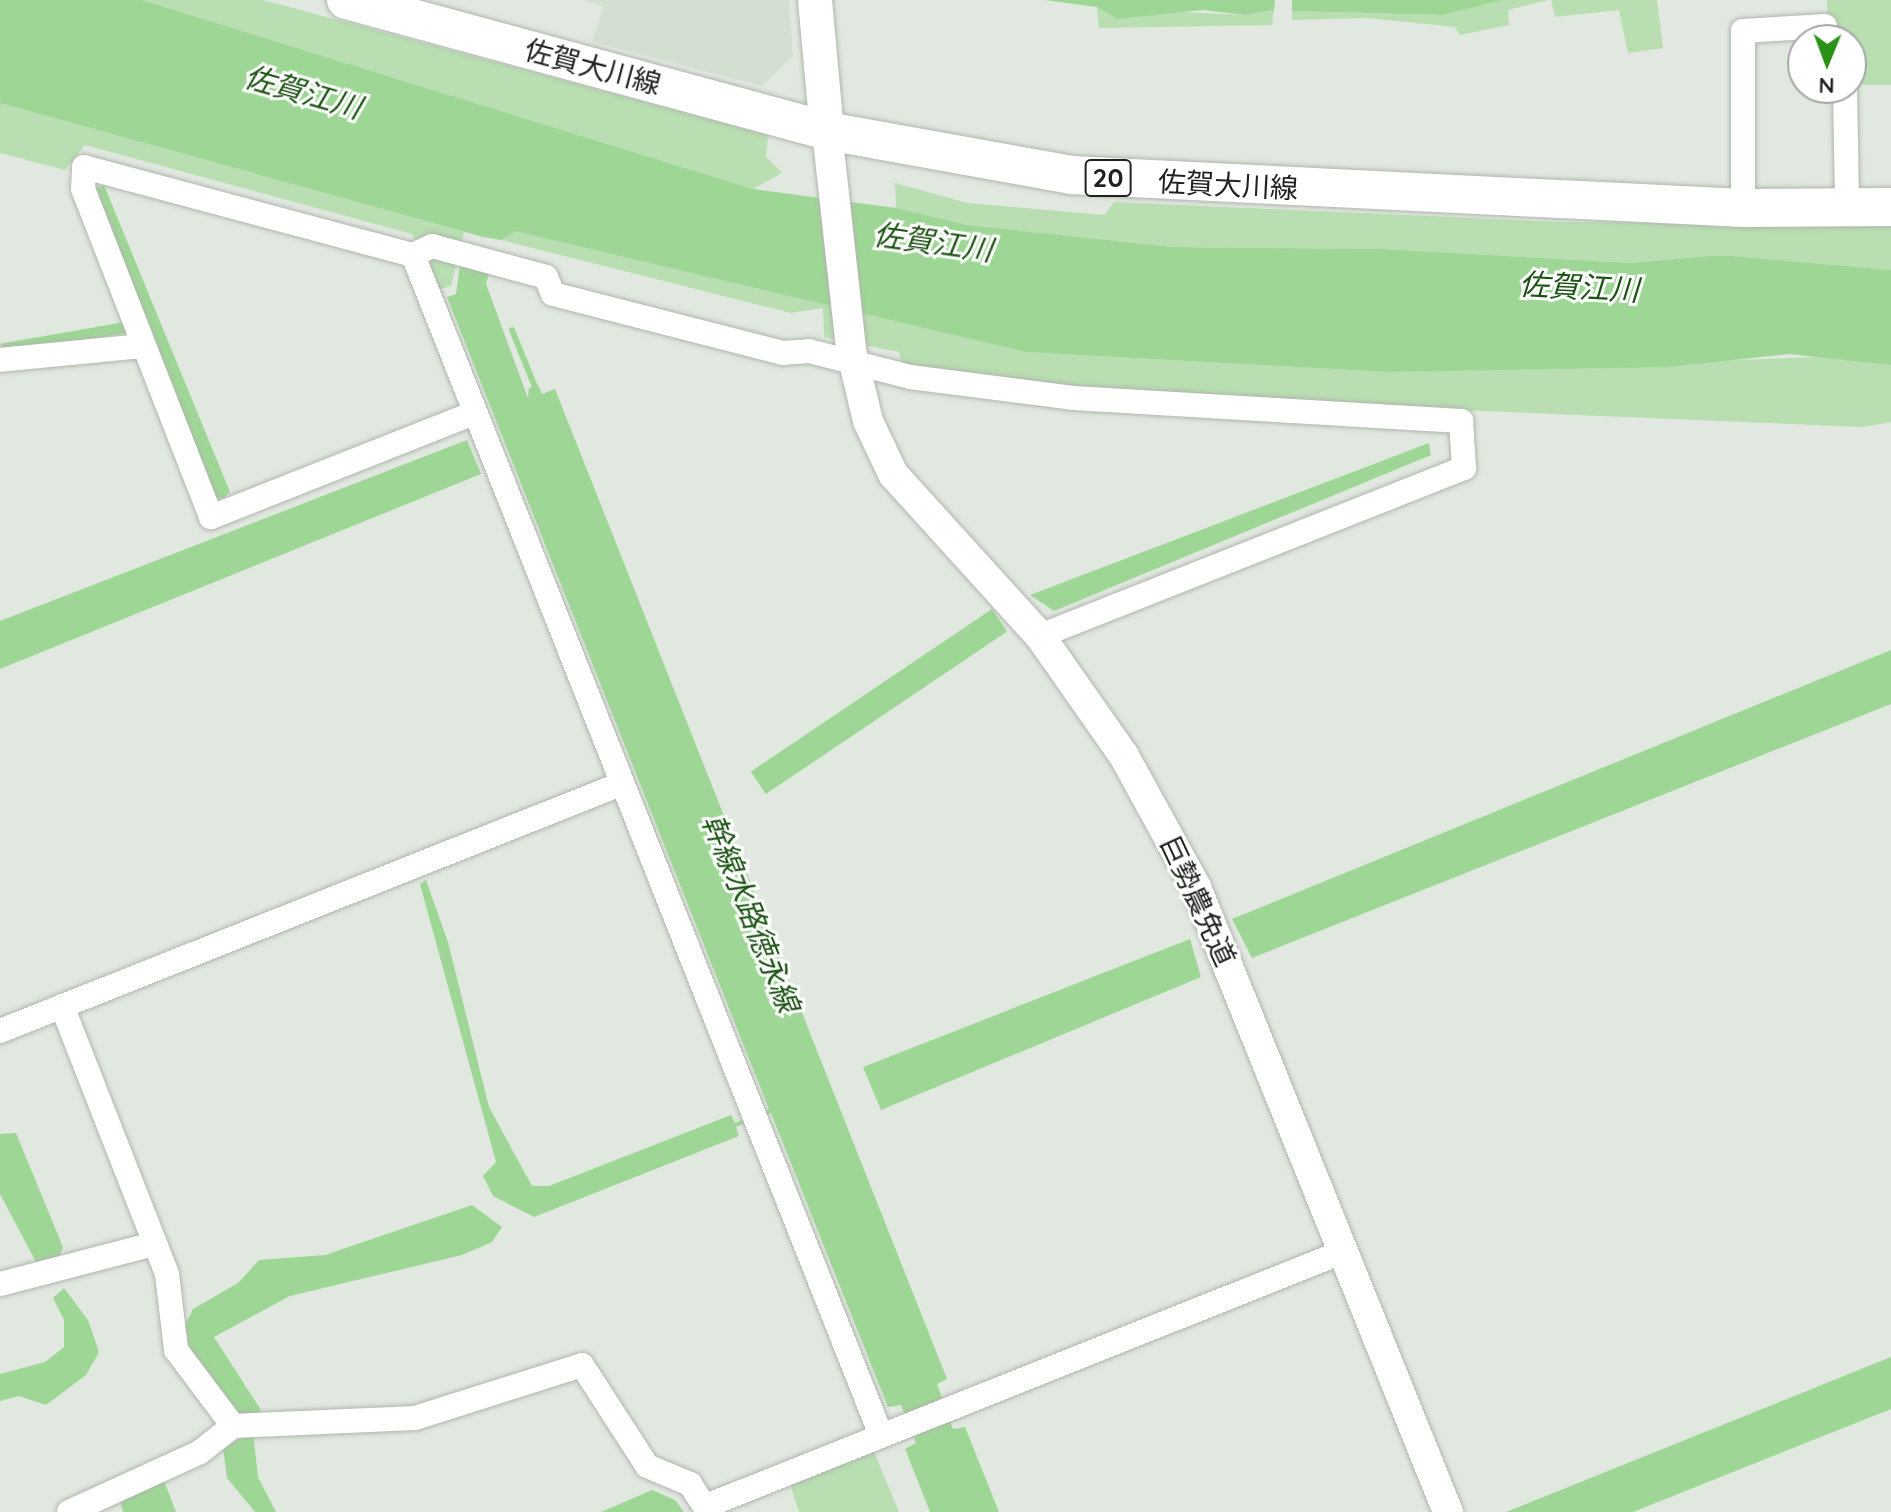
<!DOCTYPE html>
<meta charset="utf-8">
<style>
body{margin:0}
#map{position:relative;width:1891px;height:1512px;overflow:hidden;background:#e1e8e0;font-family:Quicksand,"Noto Sans JP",sans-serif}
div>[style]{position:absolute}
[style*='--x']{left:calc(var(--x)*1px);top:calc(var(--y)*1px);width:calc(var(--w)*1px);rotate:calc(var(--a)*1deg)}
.built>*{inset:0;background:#d3dfd1}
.green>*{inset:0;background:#b8deb1}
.water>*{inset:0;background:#9ed795;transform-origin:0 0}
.stream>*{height:6px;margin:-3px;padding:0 3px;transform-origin:3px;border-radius:3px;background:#9ed795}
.roads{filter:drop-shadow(0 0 2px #b0b6ae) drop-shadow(0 0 2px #b0b6ae)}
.minor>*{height:24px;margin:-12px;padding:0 12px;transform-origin:12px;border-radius:12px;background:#fff}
.tertiary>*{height:30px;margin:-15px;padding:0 15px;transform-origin:15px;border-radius:15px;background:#fff}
.secondary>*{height:34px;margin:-17px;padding:0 17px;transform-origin:17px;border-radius:17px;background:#fff}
.primary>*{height:38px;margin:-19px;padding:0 19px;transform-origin:19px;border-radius:19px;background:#fff}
span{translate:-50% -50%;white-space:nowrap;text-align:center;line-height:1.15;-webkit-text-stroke:6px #fff;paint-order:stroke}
.shield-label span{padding:2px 6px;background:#fff;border:2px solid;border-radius:6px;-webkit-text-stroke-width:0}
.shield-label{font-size:26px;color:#1f211f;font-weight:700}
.street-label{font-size:28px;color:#1f211f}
.water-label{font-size:30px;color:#1b5312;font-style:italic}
.north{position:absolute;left:1787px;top:24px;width:80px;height:80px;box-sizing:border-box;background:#fff;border:2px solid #a5a6a5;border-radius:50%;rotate:181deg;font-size:22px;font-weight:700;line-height:32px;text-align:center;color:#1f211f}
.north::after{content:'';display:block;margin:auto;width:28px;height:36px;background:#299115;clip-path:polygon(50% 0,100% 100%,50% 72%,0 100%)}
</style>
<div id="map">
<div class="built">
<div style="clip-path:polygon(584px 0,789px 0,793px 56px,762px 86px,592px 42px,603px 7px)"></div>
</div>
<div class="green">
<div style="clip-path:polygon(142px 0,263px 0,768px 135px,766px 157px,782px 173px,753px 189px)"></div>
<div style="clip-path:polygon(1503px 0,1549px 0,1508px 10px,1509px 25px,1460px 35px,1455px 27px,1367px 18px,1292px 20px,1292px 11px,1443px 15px)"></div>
<div style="clip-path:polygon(1551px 0,1657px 0,1663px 48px,1628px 53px,1619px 10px,1555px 17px)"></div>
<div style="clip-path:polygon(1827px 0,1891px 0,1891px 85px,1851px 85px,1851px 40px,1828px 40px)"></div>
<div style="clip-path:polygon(1097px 7px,1117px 19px,1165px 11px,1245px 15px,1274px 10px,1272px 25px,1099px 28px)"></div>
<div style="clip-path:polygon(0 103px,464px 232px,451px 286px,434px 291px,412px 234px,85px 145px,65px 170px,0 153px)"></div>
<div style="clip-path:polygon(895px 183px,967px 203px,1105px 215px,1114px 202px,1557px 222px,1891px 224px,1891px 270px,1720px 255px,1631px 263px,1383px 249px,1173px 247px,968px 225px,896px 208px)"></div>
<div style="clip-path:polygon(515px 230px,1025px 352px,1386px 372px,1850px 356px,1891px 365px,1891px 422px,1863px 427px,1077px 394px,903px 368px,899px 352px,824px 337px,823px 308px,791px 313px,501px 240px)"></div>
<div style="clip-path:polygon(874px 1452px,899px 1512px,799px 1512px,790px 1484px)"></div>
</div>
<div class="water">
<div style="clip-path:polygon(0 0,142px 0,753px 189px,896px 208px,968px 225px,1173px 247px,1383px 249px,1631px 263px,1720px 255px,1891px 270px,1891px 365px,1789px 354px,1668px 367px,1386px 372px,1025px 352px,515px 231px,501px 240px,483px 237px,0 103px)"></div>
<div style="clip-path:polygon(1044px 0,1275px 0,1274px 10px,1245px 15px,1202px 10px,1117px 19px,1097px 7px)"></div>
<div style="clip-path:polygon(1292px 0,1503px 0,1443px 15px,1292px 11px)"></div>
<div style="clip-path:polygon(104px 185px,230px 492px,224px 498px,215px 498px,94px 189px)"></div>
<div style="clip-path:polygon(460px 265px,489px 274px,486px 284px,528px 398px,529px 388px,538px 385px,542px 394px,555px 389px,947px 1379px,937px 1384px,953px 1429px,965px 1427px,999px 1512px,930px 1512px,905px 1449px,916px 1443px,901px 1405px,888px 1407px,771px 1113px,736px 1127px,739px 1136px,534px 1217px,493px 1196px,483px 1176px,496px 1162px,420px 884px,426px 880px,448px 942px,489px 1107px,532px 1186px,549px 1186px,731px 1115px,735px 1123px,769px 1109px,447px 297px,456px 294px)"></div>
<div style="left:124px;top:322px;width:11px;height:125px;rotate:80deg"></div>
<div style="clip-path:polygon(467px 440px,481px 474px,0 669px,0 621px)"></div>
<div style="clip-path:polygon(1429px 443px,1431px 455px,1054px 611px,1030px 595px)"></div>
<div style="left:992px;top:609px;width:27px;height:291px;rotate:56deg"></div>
<div style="clip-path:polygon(1891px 650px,1891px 704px,1252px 958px,1232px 919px)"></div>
<div style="clip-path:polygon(1190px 939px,1201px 977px,881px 1110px,863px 1067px)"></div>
<div style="clip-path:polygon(16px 1133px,63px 1247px,58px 1258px,37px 1264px,0 1194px,0 1134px)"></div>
<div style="clip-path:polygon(472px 1205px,502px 1227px,492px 1242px,462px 1255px,290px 1296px,214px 1337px,261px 1410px,249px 1417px,236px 1414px,189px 1346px,185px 1325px,193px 1309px,238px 1283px,259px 1260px,325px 1255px)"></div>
<div style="clip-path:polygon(64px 1288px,88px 1320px,99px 1352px,86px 1375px,46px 1405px,19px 1396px,0 1401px,0 1374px,45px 1362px,64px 1347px,64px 1320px,53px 1298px)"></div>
<div style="clip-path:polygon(1891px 1357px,1891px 1409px,1633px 1512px,1506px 1512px)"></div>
<div style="clip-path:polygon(253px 1432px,258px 1477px,276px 1512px,255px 1512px,227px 1478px,223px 1448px)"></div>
<div style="clip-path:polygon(164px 1481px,176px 1512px,123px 1512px,119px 1498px)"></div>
<div style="clip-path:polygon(652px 1490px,675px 1500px,684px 1512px,601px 1512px)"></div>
</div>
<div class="stream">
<div style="--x:512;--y:330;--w:67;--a:68"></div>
</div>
<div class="roads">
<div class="minor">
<div style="--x:1845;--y:88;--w:120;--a:89"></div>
<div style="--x:1743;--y:208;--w:177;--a:-90"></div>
<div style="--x:1743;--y:31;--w:82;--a:-3.5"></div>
<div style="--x:413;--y:255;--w:1269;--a:68.37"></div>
<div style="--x:0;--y:360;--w:144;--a:-5.6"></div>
<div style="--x:474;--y:413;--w:283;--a:158.4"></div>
<div style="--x:211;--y:517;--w:352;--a:-111.3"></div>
<div style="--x:83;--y:189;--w:22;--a:-87"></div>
<div style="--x:84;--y:167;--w:341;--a:15"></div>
<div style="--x:413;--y:255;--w:21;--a:-25"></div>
<div style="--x:432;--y:246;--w:118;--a:15.2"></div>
<div style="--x:546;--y:277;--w:18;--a:68"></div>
<div style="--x:553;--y:294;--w:236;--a:14.4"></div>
<div style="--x:782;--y:353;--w:27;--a:-4"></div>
<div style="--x:809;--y:351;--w:104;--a:14.4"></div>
<div style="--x:910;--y:377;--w:164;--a:7.3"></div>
<div style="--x:1073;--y:398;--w:389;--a:3.4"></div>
<div style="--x:1461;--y:421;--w:47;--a:86.3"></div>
<div style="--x:1464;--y:468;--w:456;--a:158.4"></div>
<div style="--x:62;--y:1006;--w:288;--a:68.6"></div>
<div style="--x:167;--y:1274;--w:77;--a:83.2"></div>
<div style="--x:176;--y:1350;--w:95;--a:53.1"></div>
<div style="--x:0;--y:1031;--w:668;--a:-21.69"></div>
<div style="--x:0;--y:1284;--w:159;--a:-14.6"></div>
<div style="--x:706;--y:1506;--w:688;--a:-21.76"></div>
<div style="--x:69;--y:1512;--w:144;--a:-24.6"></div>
<div style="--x:200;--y:1452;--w:42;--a:-38.2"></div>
<div style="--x:233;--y:1426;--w:182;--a:-2.5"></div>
<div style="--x:415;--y:1418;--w:175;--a:-17.6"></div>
<div style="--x:582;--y:1365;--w:120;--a:57.2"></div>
<div style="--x:647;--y:1466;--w:47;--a:22.7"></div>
<div style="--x:690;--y:1484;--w:33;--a:57"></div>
</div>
<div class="tertiary">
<div style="--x:827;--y:131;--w:220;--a:83.7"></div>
<div style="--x:851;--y:350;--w:73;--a:76.5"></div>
<div style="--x:868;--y:421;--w:59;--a:64.7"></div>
<div style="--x:893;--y:474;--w:219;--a:47.8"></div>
<div style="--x:1040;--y:636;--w:146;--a:55"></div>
<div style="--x:1124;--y:756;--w:149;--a:61.2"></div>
<div style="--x:1196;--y:887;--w:674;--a:68.04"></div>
</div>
<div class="secondary">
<div style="--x:815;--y:0;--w:132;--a:84.8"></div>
</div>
<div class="primary">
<div style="--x:346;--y:0;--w:499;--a:15.2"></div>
<div style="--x:827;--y:131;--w:248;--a:10.2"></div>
<div style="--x:1071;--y:175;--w:673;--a:2.81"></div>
<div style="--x:1743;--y:208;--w:148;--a:-0.4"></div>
</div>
</div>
<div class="shield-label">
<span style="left:1108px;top:178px">20</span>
</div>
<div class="street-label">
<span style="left:593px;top:67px;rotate:15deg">佐賀大川線</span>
<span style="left:1228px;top:185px;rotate:3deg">佐賀大川線</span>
<span style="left:1198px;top:901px;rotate:65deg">巨勢農免道</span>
</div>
<div class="water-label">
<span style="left:303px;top:92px;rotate:16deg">佐賀江川</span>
<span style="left:933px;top:242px;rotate:8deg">佐賀江川</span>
<span style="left:1579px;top:287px;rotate:3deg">佐賀江川</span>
<span style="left:751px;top:913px;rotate:68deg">幹線水路徳永線</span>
</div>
<div class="north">N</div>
</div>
